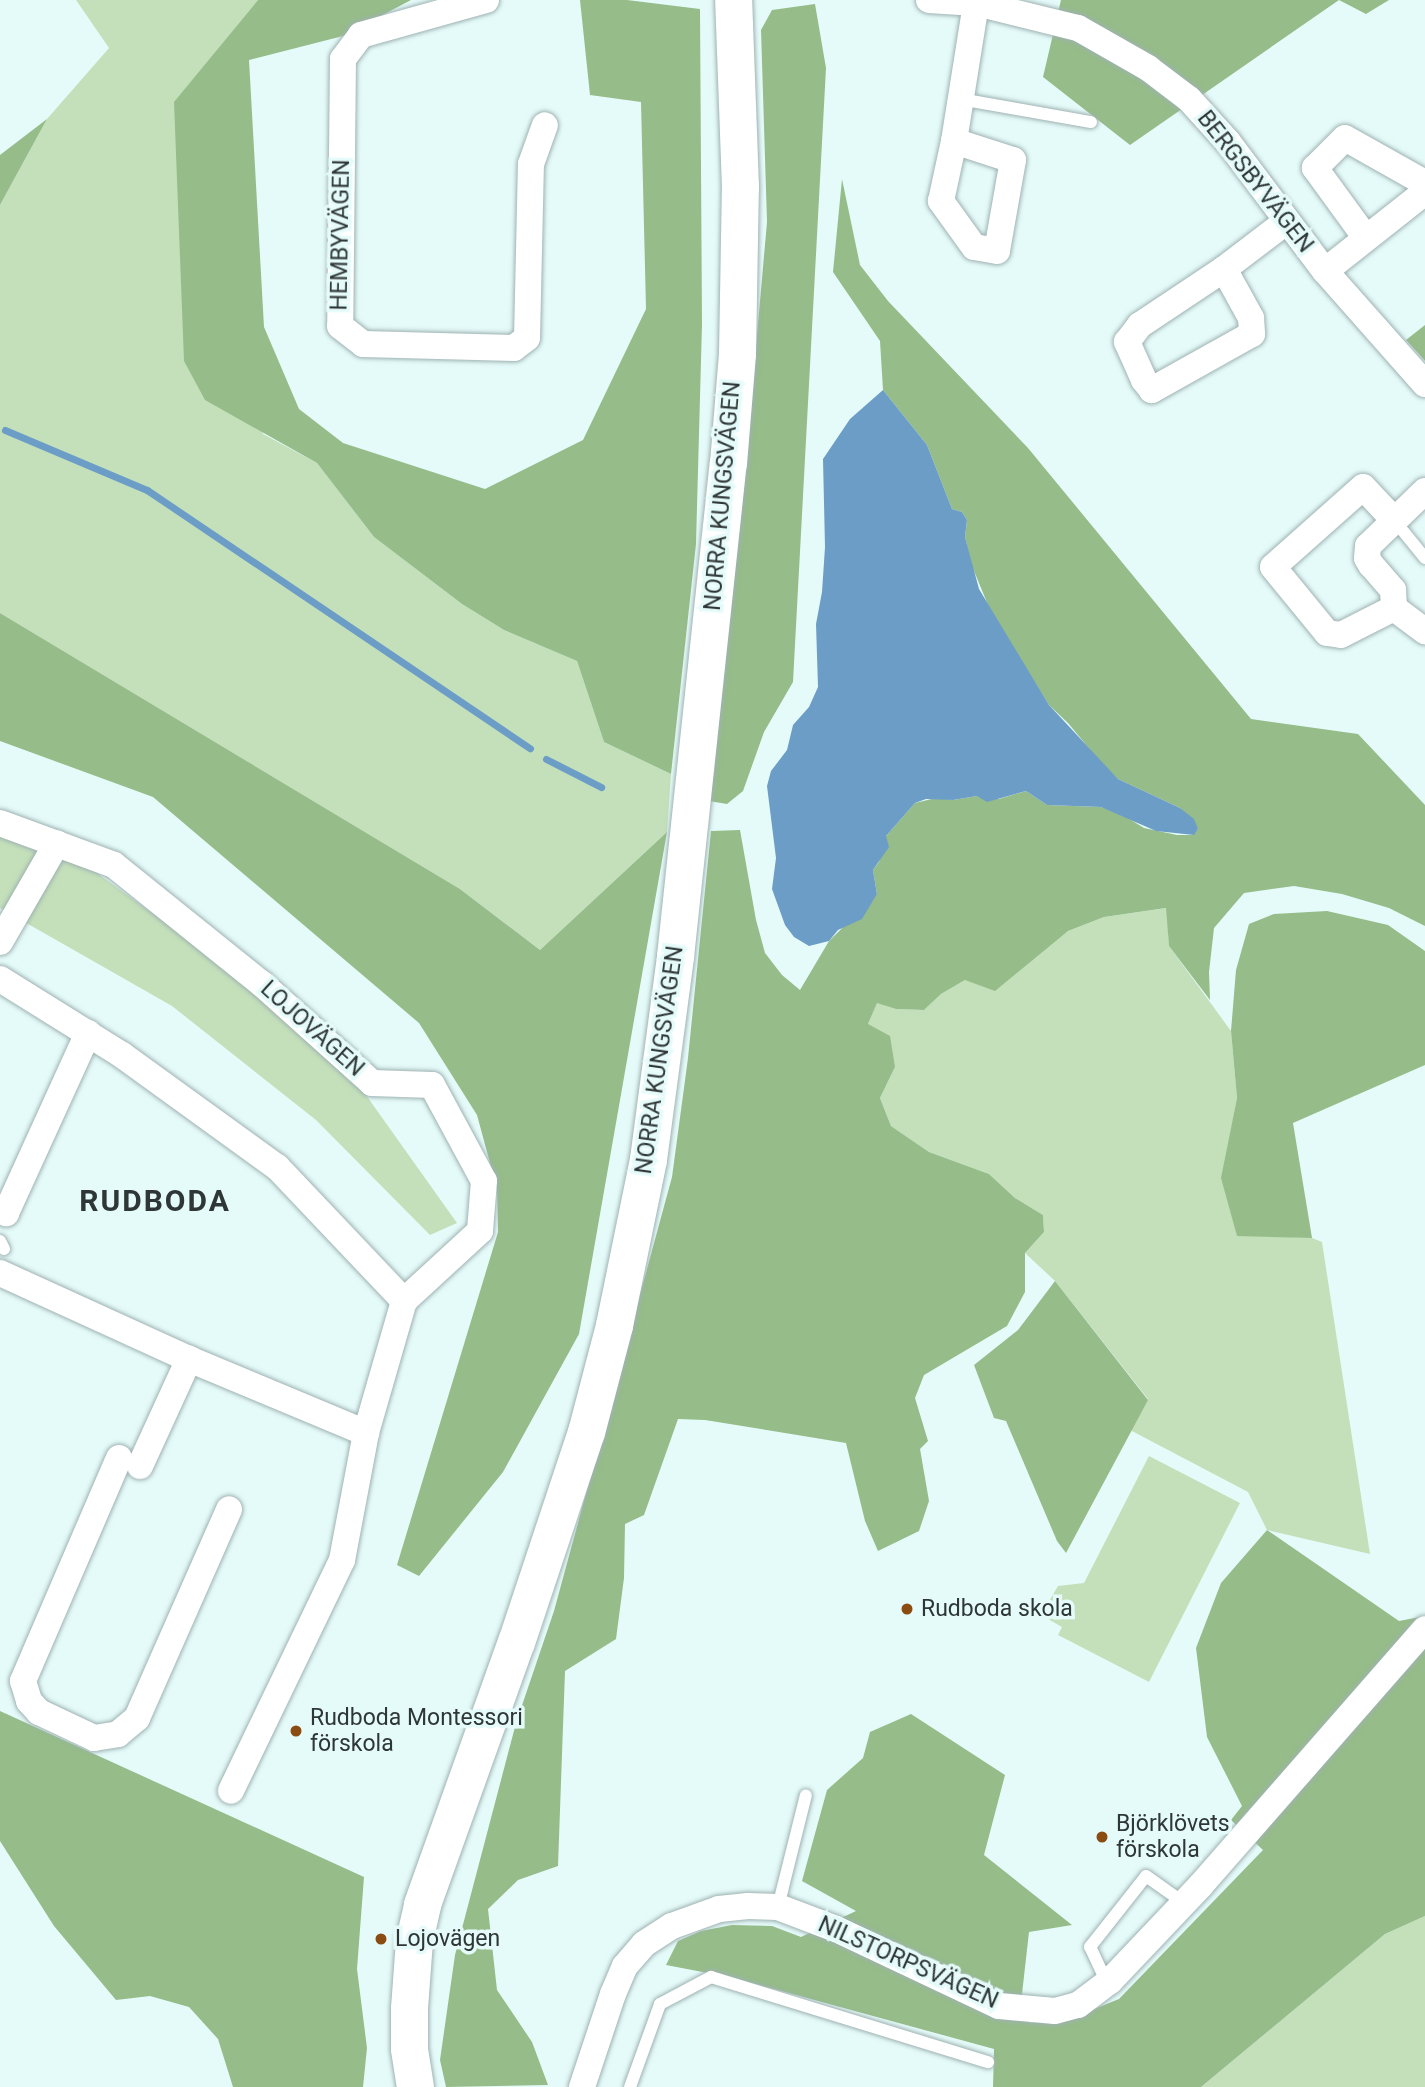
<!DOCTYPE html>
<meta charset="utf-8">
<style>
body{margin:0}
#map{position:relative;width:1425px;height:2087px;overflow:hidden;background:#e5fbfa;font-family:Roboto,sans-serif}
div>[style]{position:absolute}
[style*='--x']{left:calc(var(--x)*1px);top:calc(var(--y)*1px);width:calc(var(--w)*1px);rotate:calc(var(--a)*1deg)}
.green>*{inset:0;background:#c4e0ba}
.forest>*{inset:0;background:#96bc89}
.water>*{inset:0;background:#6c9dc7}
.stream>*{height:7px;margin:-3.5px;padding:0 3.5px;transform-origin:3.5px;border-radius:3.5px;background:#6c9dc7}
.roads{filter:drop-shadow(0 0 2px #9eb2b1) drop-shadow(0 0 2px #9eb2b1)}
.lane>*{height:12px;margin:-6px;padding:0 6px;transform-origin:6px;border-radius:6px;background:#fff}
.street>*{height:26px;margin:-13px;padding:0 13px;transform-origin:13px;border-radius:13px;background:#fff}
.secondary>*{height:37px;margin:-18.5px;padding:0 18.5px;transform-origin:18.5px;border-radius:18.5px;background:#fff}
.dots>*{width:19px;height:19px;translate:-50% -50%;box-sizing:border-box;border:4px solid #e5fbfa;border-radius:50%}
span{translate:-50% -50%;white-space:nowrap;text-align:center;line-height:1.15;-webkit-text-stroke:7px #e5fbfa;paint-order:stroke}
.street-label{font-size:23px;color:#2f3736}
.poi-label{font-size:23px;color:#2f3736}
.left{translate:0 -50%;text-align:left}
.district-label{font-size:30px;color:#2f3736;font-weight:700;letter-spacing:2px}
</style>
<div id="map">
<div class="green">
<div style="clip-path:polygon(76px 0,258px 0,174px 103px,263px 434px,317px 463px,374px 537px,462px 604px,504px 630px,577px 661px,604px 742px,671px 774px,667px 832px,540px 950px,460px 889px,0 613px,0 205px,47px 119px,109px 48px)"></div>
<div style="clip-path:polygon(0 831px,83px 863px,214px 958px,356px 1081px,457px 1223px,430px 1235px,316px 1120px,172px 1006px,0 908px)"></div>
<div style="clip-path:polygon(1167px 908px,1169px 946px,1231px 1031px,1237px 1098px,1222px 1178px,1237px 1235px,1312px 1238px,1322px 1242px,1370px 1554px,1267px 1530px,1248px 1492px,1130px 1430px,1148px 1399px,1055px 1281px,1025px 1253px,1044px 1232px,1043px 1215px,1015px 1198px,989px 1174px,929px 1152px,891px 1126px,880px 1098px,895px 1067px,868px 1024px,877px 1002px,896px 1009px,924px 1010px,941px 994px,965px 980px,1032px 958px,1068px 931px,1104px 917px)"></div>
<div style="clip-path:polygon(1149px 1456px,1240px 1503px,1149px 1682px,1058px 1635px,1062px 1627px,1041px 1615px,1058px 1586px,1084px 1583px)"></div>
<div style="clip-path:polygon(1425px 1916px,1425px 2087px,1201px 2087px,1385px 1934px)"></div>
</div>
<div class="forest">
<div style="clip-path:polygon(258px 0,411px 0,343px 36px,249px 60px,264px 327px,299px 409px,343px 443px,485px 489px,583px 440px,646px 309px,641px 102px,590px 95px,580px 0,627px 0,700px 9px,702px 324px,696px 544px,671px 774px,604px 742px,577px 661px,504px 630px,462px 604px,374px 537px,317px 463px,205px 400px,184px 361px,174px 102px)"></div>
<div style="clip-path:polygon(1061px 0,1389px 0,1366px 14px,1339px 0,1130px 145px,1043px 77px)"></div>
<div style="clip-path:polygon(815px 4px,826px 68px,793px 682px,764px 732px,743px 791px,727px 804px,709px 801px,741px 516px,767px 222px,761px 30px,772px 10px)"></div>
<div style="clip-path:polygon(47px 119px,0 205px,0 155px)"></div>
<div style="clip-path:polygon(842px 179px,860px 265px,888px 301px,1028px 448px,1251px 719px,1358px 734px,1425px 805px,1425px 926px,1389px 908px,1342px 894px,1294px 886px,1244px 893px,1214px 928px,1209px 972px,1210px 1000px,1169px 946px,1166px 908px,1104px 917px,1068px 931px,995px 991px,965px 980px,941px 994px,924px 1010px,896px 1009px,877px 1003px,868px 1024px,890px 1036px,895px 1067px,880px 1098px,891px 1126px,929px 1152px,989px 1174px,1015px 1198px,1043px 1215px,1044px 1232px,1025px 1253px,1025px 1292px,1007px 1326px,924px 1375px,915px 1398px,928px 1441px,920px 1449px,929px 1501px,919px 1531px,878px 1551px,865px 1521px,846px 1443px,705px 1420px,678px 1419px,644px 1515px,625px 1524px,624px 1578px,616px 1639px,565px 1671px,558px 1866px,518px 1880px,488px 1909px,497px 1990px,532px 2042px,548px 2085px,446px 2087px,440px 2060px,455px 1955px,516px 1723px,554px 1611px,672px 1177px,688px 1058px,711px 831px,740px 830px,756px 920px,765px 953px,782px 975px,800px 990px,829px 941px,877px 894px,873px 870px,879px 862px,886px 836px,915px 803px,936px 798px,953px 800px,977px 796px,999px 799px,1026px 791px,1047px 805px,1101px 807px,1120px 813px,1144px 828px,1177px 835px,1193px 835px,1198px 829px,1180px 808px,1118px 779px,1102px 764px,1068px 723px,1049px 705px,990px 610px,972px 566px,965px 537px,967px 520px,962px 512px,952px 509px,927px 445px,883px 390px,880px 341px,833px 272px)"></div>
<div style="clip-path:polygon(1425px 325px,1425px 361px,1406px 340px)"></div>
<div style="clip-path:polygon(0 613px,460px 889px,540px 950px,667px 832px,579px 1334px,503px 1472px,419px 1576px,397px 1565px,498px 1232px,497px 1189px,477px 1115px,419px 1023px,153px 797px,0 741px)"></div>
<div style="clip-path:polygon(1327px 911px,1388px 925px,1425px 951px,1425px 1065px,1293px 1123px,1312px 1238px,1237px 1236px,1221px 1178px,1237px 1098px,1231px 1031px,1236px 970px,1249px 924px,1274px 914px)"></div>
<div style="clip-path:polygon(1055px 1281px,1148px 1400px,1066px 1553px,1057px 1541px,1006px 1421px,994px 1418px,974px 1365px,1018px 1330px)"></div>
<div style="clip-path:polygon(1267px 1530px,1399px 1621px,1425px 1616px,1425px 1916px,1385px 1934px,1201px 2087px,993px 2087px,994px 2049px,734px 1978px,666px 1965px,678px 1941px,701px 1931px,732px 1925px,772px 1926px,801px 1937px,856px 1911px,802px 1881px,827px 1790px,863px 1758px,870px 1732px,911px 1714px,1005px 1775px,984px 1855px,1072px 1925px,1029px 1932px,1022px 1994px,1030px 2023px,1077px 2016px,1119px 1999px,1263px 1850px,1231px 1820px,1242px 1806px,1207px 1737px,1196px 1648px,1221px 1583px)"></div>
<div style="clip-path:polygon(0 1711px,364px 1877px,357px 1969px,367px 2048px,363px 2087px,233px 2087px,218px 2039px,189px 2007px,150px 1996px,116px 2000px,54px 1926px,0 1841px)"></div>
</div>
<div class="water">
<div style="clip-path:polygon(883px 390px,927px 445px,952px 509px,962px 512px,967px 520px,965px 537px,979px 589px,1049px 705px,1118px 779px,1180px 808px,1194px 819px,1198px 829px,1194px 835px,1156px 831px,1101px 807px,1047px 805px,1026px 791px,987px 802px,977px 796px,953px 800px,926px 799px,915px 803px,886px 836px,889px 847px,873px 870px,877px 894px,862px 919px,838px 930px,829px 941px,809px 946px,794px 937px,785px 925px,772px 889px,776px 858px,767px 786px,771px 771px,787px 750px,793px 725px,809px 707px,818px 687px,816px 624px,822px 592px,825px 547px,823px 459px,850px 419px)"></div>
</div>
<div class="stream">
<div style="--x:5;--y:430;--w:154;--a:22.9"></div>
<div style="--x:147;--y:490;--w:462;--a:34"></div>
<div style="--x:546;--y:759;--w:62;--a:27"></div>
</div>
<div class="roads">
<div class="lane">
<div style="--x:960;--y:99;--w:133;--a:10"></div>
<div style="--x:1394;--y:520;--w:49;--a:50.8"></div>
<div style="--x:0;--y:1241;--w:9;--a:63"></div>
<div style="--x:778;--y:1907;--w:115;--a:-76"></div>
<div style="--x:1107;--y:1983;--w:40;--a:-115"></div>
<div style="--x:1090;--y:1947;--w:90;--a:-51.7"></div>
<div style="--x:1146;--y:1876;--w:47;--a:35.4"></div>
<div style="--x:630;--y:2087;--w:88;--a:-70.1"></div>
<div style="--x:660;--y:2004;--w:58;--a:-27.9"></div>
<div style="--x:711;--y:1977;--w:290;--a:17.1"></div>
</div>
<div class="street">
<div style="--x:486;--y:0;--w:130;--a:164.4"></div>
<div style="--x:361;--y:35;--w:30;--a:127"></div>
<div style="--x:343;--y:59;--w:267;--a:90.6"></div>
<div style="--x:340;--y:326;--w:29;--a:38"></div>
<div style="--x:363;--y:344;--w:151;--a:1.5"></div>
<div style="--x:514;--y:348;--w:16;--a:-38"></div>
<div style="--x:527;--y:338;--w:174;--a:-88.7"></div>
<div style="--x:531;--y:164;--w:41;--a:-70.3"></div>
<div style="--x:929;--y:0;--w:47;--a:3.7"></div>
<div style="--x:976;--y:3;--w:105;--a:13.8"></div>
<div style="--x:1078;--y:28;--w:81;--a:29.7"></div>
<div style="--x:1148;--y:68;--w:51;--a:37.1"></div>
<div style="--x:1189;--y:99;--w:58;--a:47.8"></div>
<div style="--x:1228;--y:142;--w:161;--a:53.1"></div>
<div style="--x:1325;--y:271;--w:151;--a:48.5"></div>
<div style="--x:954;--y:141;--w:62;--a:17.9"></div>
<div style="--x:1013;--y:160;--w:92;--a:100"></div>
<div style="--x:997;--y:251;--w:23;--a:-170"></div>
<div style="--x:974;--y:247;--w:57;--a:-125.7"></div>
<div style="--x:941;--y:201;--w:61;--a:-77.8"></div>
<div style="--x:954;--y:141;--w:140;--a:-80.9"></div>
<div style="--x:1366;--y:238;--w:87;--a:-126.1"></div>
<div style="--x:1315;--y:168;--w:42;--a:-45"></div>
<div style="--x:1345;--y:138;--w:92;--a:29.4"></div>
<div style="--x:1224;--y:269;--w:56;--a:61.1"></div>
<div style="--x:1251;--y:318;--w:16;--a:86"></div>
<div style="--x:1252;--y:334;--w:115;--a:150.8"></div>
<div style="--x:1152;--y:390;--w:13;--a:-129"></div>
<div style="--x:1144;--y:380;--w:42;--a:-114.1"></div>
<div style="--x:1127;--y:342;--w:21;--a:-53"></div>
<div style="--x:1140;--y:325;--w:101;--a:-33.7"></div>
<div style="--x:1224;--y:269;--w:79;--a:-37.3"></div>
<div style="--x:1325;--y:271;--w:127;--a:-38.3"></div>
<div style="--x:1394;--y:520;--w:45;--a:-133.2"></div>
<div style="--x:1363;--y:487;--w:120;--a:138.4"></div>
<div style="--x:1273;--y:567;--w:85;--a:50.7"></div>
<div style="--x:1327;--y:633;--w:14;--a:8"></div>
<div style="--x:1341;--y:635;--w:59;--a:-27"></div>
<div style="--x:1394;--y:608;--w:18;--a:-93"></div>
<div style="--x:1393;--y:590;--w:33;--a:-131"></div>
<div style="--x:1371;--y:565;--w:8;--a:-120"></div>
<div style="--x:1367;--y:558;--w:12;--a:-85"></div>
<div style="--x:1368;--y:546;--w:79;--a:-44"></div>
<div style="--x:1394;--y:608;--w:39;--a:37"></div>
<div style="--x:0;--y:823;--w:121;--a:20.2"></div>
<div style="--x:114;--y:865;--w:189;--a:38.8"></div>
<div style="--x:261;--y:983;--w:149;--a:42"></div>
<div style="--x:372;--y:1083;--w:60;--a:1.9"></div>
<div style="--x:432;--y:1085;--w:109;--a:61.6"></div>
<div style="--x:484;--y:1181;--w:50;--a:94.6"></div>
<div style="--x:480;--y:1231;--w:103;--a:137.4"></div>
<div style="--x:404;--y:1301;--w:137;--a:106.1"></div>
<div style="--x:366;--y:1433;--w:129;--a:100.7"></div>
<div style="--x:342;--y:1560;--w:256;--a:115.7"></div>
<div style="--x:0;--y:942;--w:114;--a:-60.1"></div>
<div style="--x:0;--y:979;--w:144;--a:31.9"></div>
<div style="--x:122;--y:1055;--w:191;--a:35.9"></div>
<div style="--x:277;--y:1167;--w:185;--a:46.5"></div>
<div style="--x:0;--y:1210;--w:7;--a:27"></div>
<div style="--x:6;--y:1213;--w:198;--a:-65.5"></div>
<div style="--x:0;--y:1273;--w:208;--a:24.5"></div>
<div style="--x:189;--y:1359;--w:192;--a:22.7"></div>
<div style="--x:119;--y:1458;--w:243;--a:113.3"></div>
<div style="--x:23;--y:1681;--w:21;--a:73"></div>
<div style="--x:29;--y:1701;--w:15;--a:48"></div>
<div style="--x:39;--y:1712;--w:61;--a:25.3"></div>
<div style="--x:94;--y:1738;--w:24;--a:-9"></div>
<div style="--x:118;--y:1734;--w:25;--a:-40"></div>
<div style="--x:137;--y:1718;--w:228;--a:-66.2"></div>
<div style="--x:140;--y:1466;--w:118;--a:-65.4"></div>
<div style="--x:582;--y:2087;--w:98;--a:-71.6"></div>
<div style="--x:613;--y:1994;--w:30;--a:-67"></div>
<div style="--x:625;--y:1966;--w:29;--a:-49"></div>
<div style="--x:644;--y:1944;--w:33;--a:-33"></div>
<div style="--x:672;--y:1926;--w:50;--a:-19.9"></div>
<div style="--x:719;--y:1909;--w:29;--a:-6"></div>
<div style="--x:748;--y:1906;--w:30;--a:2"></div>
<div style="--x:778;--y:1907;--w:62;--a:20.8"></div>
<div style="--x:836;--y:1929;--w:180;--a:25.3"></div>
<div style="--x:999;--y:2006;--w:56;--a:5.1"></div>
<div style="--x:1055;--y:2011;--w:24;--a:-15"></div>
<div style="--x:1078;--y:2005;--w:40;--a:-37"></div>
<div style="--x:1110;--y:1981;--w:132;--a:-46.5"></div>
<div style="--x:1201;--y:1885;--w:340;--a:-48.8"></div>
</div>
<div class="secondary">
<div style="--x:415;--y:2087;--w:39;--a:-99"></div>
<div style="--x:409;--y:2048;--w:40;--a:-90"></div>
<div style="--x:409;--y:2008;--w:68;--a:-85.8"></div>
<div style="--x:414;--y:1940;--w:37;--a:-77"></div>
<div style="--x:422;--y:1904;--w:278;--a:-70.3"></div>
<div style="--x:516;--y:1642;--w:221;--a:-71.6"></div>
<div style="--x:586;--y:1432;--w:111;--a:-75.3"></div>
<div style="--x:614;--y:1325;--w:169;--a:-78.4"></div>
<div style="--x:648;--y:1159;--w:205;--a:-82.4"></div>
<div style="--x:675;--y:956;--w:496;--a:-83.9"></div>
<div style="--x:728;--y:463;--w:110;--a:-85.3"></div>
<div style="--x:737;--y:353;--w:166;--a:-89"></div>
<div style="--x:740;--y:187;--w:187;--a:-92.1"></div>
</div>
</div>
<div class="dots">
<div style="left:907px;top:1609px;background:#8b4c12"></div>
<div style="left:296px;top:1731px;background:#8b4c12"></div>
<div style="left:1102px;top:1837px;background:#8b4c12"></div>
<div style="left:381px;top:1939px;background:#8b4c12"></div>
</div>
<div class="street-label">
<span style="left:1255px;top:182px;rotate:52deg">BERGSBYVÄGEN</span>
<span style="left:341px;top:235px;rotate:-89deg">HEMBYVÄGEN</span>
<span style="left:723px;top:496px;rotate:-85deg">NORRA KUNGSVÄGEN</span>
<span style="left:312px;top:1029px;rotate:42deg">LOJOVÄGEN</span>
<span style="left:660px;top:1060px;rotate:-82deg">NORRA KUNGSVÄGEN</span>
<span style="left:908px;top:1963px;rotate:24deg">NILSTORPSVÄGEN</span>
</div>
<div class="poi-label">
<span class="left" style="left:921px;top:1609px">Rudboda skola</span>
<span class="left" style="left:310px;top:1731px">Rudboda Montessori<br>förskola</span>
<span class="left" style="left:1116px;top:1837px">Björklövets<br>förskola</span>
<span class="left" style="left:395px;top:1939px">Lojovägen</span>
</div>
<div class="district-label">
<span style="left:155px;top:1201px">RUDBODA</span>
</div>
</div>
